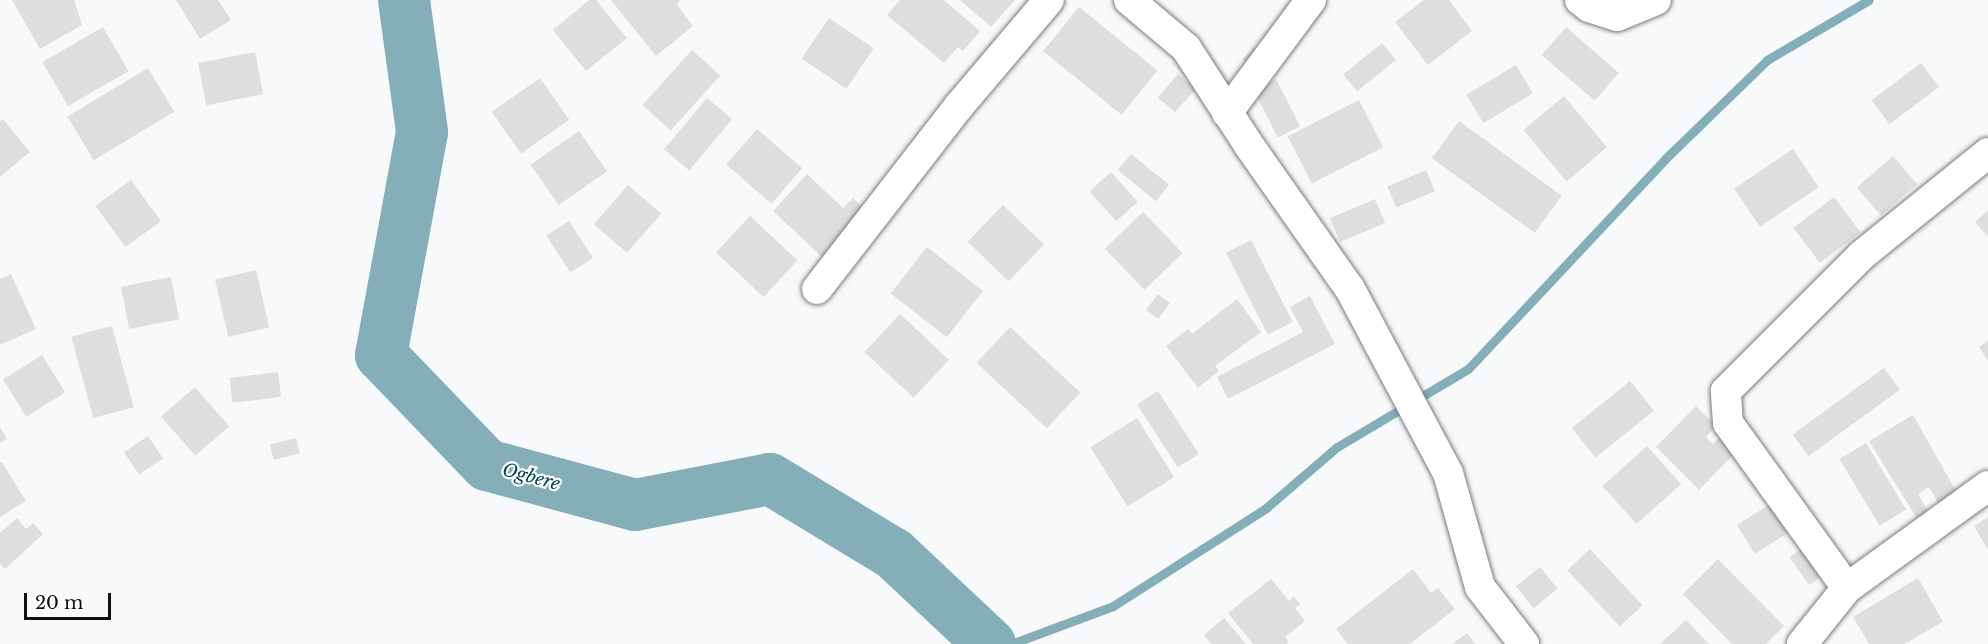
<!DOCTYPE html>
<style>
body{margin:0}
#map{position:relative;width:1988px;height:644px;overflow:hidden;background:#f8f9fb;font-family:"Libre Baskerville",serif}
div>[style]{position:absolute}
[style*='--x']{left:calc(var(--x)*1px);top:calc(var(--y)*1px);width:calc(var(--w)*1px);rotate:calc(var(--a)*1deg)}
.stream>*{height:9px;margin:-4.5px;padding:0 4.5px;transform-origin:4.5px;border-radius:4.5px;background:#84aeb8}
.river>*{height:52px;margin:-26px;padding:0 26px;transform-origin:26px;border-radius:26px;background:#84aeb8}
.building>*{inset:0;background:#e0dedd;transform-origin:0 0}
.roads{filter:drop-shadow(0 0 2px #797b7c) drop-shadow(0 0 2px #797b7c)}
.minor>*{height:30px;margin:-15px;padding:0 15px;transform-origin:15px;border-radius:15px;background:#fff}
span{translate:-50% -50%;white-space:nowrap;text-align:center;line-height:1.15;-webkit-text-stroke:4.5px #fff;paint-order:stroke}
.water-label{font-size:18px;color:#00424d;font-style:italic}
.scale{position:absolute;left:24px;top:593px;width:87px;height:27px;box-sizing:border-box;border:3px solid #0f1010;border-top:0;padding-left:8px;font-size:18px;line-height:21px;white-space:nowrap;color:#0f1010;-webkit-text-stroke:4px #fff;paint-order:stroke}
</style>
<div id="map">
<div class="stream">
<div style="--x:1011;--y:644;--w:109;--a:-20.4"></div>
<div style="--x:1113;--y:606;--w:182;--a:-32.6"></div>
<div style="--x:1266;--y:508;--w:94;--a:-40.7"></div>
<div style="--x:1337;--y:447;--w:152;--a:-30.8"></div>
<div style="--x:1468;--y:369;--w:289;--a:-46.8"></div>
<div style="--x:1666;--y:158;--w:141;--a:-44.1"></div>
<div style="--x:1767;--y:60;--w:118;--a:-30.5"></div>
</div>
<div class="river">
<div style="--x:404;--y:0;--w:133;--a:82.2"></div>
<div style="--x:422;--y:132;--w:227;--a:100.4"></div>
<div style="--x:381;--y:355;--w:153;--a:46.1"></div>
<div style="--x:487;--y:465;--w:153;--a:15.1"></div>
<div style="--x:635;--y:505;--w:137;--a:-10.9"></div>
<div style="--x:770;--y:479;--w:145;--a:31.2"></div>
<div style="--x:894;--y:554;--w:132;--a:43.2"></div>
</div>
<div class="building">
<div style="clip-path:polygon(12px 0,74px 0,82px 25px,40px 49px)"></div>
<div style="clip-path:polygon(176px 0,218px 0,231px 20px,200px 39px)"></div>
<div style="clip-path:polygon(589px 0,596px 0,627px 38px,586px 71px,553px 30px)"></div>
<div style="clip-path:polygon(611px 0,680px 0,677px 5px,693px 26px,656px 56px)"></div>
<div style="clip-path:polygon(900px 0,944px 0,980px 31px,963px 51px,958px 47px,944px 63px,887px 15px)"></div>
<div style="clip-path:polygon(960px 0,1015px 0,991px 27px)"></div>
<div style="clip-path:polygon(1424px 0,1449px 0,1472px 31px,1428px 65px,1395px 22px)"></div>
<div style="left:1079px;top:7px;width:101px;height:57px;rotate:39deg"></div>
<div style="left:829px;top:18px;width:54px;height:49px;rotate:34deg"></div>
<div style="left:103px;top:27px;width:51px;height:70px;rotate:60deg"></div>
<div style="left:1566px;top:27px;width:70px;height:37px;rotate:41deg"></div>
<div style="left:1382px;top:43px;width:22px;height:50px;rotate:51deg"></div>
<div style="left:1254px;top:48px;width:10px;height:16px;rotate:45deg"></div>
<div style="left:692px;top:50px;width:38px;height:74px;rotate:42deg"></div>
<div style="left:255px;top:52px;width:43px;height:58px;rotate:79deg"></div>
<div style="left:1921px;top:63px;width:30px;height:62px;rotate:53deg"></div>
<div style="left:1516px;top:65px;width:33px;height:58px;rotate:59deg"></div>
<div style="left:148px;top:68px;width:51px;height:94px;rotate:59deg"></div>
<div style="left:1178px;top:74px;width:23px;height:31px;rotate:41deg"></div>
<div style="left:540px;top:78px;width:51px;height:59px;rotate:55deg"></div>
<div style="left:1276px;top:79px;width:53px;height:25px;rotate:63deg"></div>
<div style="left:1564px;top:96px;width:67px;height:53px;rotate:50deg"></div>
<div style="left:707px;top:98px;width:33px;height:67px;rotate:40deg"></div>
<div style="left:1359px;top:100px;width:53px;height:80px;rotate:63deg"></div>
<div style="clip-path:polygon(3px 119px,30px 152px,0 177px,0 121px)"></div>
<div style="left:1459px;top:121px;width:127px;height:46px;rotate:36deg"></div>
<div style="left:757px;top:129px;width:60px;height:47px;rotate:41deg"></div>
<div style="left:579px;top:131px;width:49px;height:59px;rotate:55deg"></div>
<div style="left:1793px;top:149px;width:46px;height:71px;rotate:56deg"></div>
<div style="left:1131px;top:154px;width:49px;height:21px;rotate:39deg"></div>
<div style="left:1893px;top:156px;width:37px;height:48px;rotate:49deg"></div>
<div style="left:1426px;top:170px;width:23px;height:42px;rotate:67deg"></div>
<div style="left:1111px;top:172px;width:40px;height:29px;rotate:48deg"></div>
<div style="clip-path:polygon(807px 174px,843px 208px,853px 198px,867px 211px,823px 258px,773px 211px)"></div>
<div style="left:131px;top:180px;width:51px;height:44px;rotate:54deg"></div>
<div style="left:628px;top:185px;width:44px;height:52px;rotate:41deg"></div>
<div style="left:1834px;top:197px;width:44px;height:51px;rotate:53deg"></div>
<div style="left:1375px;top:199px;width:26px;height:49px;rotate:67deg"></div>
<div style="left:1003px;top:205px;width:57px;height:51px;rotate:44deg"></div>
<div style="clip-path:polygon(1988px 210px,1988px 237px,1975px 222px)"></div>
<div style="left:1143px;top:212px;width:57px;height:53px;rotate:46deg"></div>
<div style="left:750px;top:216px;width:65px;height:50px;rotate:43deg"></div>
<div style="left:569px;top:221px;width:44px;height:27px;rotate:57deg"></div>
<div style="left:1251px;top:240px;width:92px;height:28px;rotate:63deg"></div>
<div style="left:927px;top:247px;width:71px;height:59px;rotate:38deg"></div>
<div style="left:256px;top:270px;width:59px;height:42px;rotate:77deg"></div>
<div style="clip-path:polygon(11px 274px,36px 329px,0 345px,0 279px)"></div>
<div style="left:171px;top:277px;width:43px;height:51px;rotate:79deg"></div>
<div style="left:1158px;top:294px;width:15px;height:20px;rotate:37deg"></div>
<div style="clip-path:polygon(1310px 296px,1335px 344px,1228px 399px,1217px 377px,1303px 332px,1290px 307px)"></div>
<div style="clip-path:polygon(1237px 299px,1261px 332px,1215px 366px,1219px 371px,1198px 388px,1166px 346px,1188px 329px,1192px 334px)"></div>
<div style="left:900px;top:314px;width:67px;height:52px;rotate:43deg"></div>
<div style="left:112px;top:326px;width:84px;height:42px;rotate:75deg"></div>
<div style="left:1010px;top:327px;width:96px;height:49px;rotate:43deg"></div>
<div style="clip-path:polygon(1988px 340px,1988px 361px,1979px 347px)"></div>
<div style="left:42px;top:355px;width:44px;height:46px;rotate:58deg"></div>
<div style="left:1884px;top:368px;width:27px;height:113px;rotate:54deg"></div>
<div style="left:278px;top:372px;width:25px;height:49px;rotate:83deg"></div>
<div style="left:1630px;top:381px;width:38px;height:75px;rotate:51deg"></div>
<div style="left:195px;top:387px;width:52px;height:45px;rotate:49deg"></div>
<div style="left:1158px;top:391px;width:75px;height:25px;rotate:57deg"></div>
<div style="clip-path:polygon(1696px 406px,1716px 426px,1706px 437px,1713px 444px,1723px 433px,1739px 449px,1699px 490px,1656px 447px)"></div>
<div style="clip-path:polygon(1913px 415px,1960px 498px,1941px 508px,1929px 487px,1918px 494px,1930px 515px,1919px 522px,1869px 441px)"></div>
<div style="left:1137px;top:418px;width:70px;height:55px;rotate:58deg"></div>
<div style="clip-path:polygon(0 427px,7px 439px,0 443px)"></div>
<div style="left:148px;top:436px;width:27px;height:29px;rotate:56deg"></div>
<div style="left:296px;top:438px;width:16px;height:27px;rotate:76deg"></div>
<div style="left:1866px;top:443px;width:78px;height:31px;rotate:59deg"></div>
<div style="left:1647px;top:446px;width:51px;height:60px;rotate:48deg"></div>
<div style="clip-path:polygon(2px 462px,26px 501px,0 517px,0 463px)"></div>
<div style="left:1780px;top:498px;width:34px;height:51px;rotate:58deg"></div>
<div style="clip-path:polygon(1988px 517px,1988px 550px,1974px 526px)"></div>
<div style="clip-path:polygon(17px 518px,26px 529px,33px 523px,43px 534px,5px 569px,0 564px,0 533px)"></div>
<div style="left:1808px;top:544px;width:34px;height:23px;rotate:54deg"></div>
<div style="left:1590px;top:549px;width:77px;height:31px;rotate:47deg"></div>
<div style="clip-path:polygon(1718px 559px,1784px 626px,1766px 644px,1732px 644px,1683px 594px)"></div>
<div style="left:1540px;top:567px;width:28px;height:31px;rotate:51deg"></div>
<div style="clip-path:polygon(1413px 569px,1431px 593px,1438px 588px,1455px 609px,1410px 644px,1348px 644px,1336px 629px)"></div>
<div style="clip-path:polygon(1918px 578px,1943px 622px,1904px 644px,1869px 644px,1853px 617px)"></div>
<div style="clip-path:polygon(1271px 579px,1289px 601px,1294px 596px,1300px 604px,1295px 608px,1305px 621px,1285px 637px,1289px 642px,1286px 644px,1253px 644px,1228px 613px)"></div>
<div style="clip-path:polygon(1224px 618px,1246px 644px,1211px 644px,1204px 635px)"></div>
<div style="clip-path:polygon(1686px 620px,1709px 644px,1660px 644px)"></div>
<div style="clip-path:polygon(1467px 633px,1475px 644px,1452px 644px)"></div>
</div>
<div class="roads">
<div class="minor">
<div style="--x:1129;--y:0;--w:75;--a:40.1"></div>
<div style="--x:1186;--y:48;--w:114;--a:57.1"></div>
<div style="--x:1248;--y:144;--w:177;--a:54.9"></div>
<div style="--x:1350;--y:289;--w:208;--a:62"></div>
<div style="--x:1448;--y:473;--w:118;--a:74.3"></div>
<div style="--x:1480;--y:587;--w:72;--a:52.3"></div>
<div style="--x:1580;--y:0;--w:11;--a:38"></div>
<div style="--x:1589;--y:7;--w:29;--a:18"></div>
<div style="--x:1617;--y:16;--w:42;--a:-22.3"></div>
<div style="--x:1227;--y:113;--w:141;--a:-53.4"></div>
<div style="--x:817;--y:289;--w:232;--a:-52.2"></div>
<div style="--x:959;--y:106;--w:139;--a:-49.7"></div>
<div style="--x:1847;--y:588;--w:203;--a:-125.8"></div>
<div style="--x:1728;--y:423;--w:32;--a:-94"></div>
<div style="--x:1726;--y:391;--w:192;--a:-45"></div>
<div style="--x:1862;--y:255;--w:162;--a:-39"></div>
<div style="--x:1802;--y:644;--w:72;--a:-51.2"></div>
<div style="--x:1847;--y:588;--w:174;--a:-35.9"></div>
</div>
</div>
<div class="water-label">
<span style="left:531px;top:477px;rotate:15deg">Ogbere</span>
</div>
<div class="scale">20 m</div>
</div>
